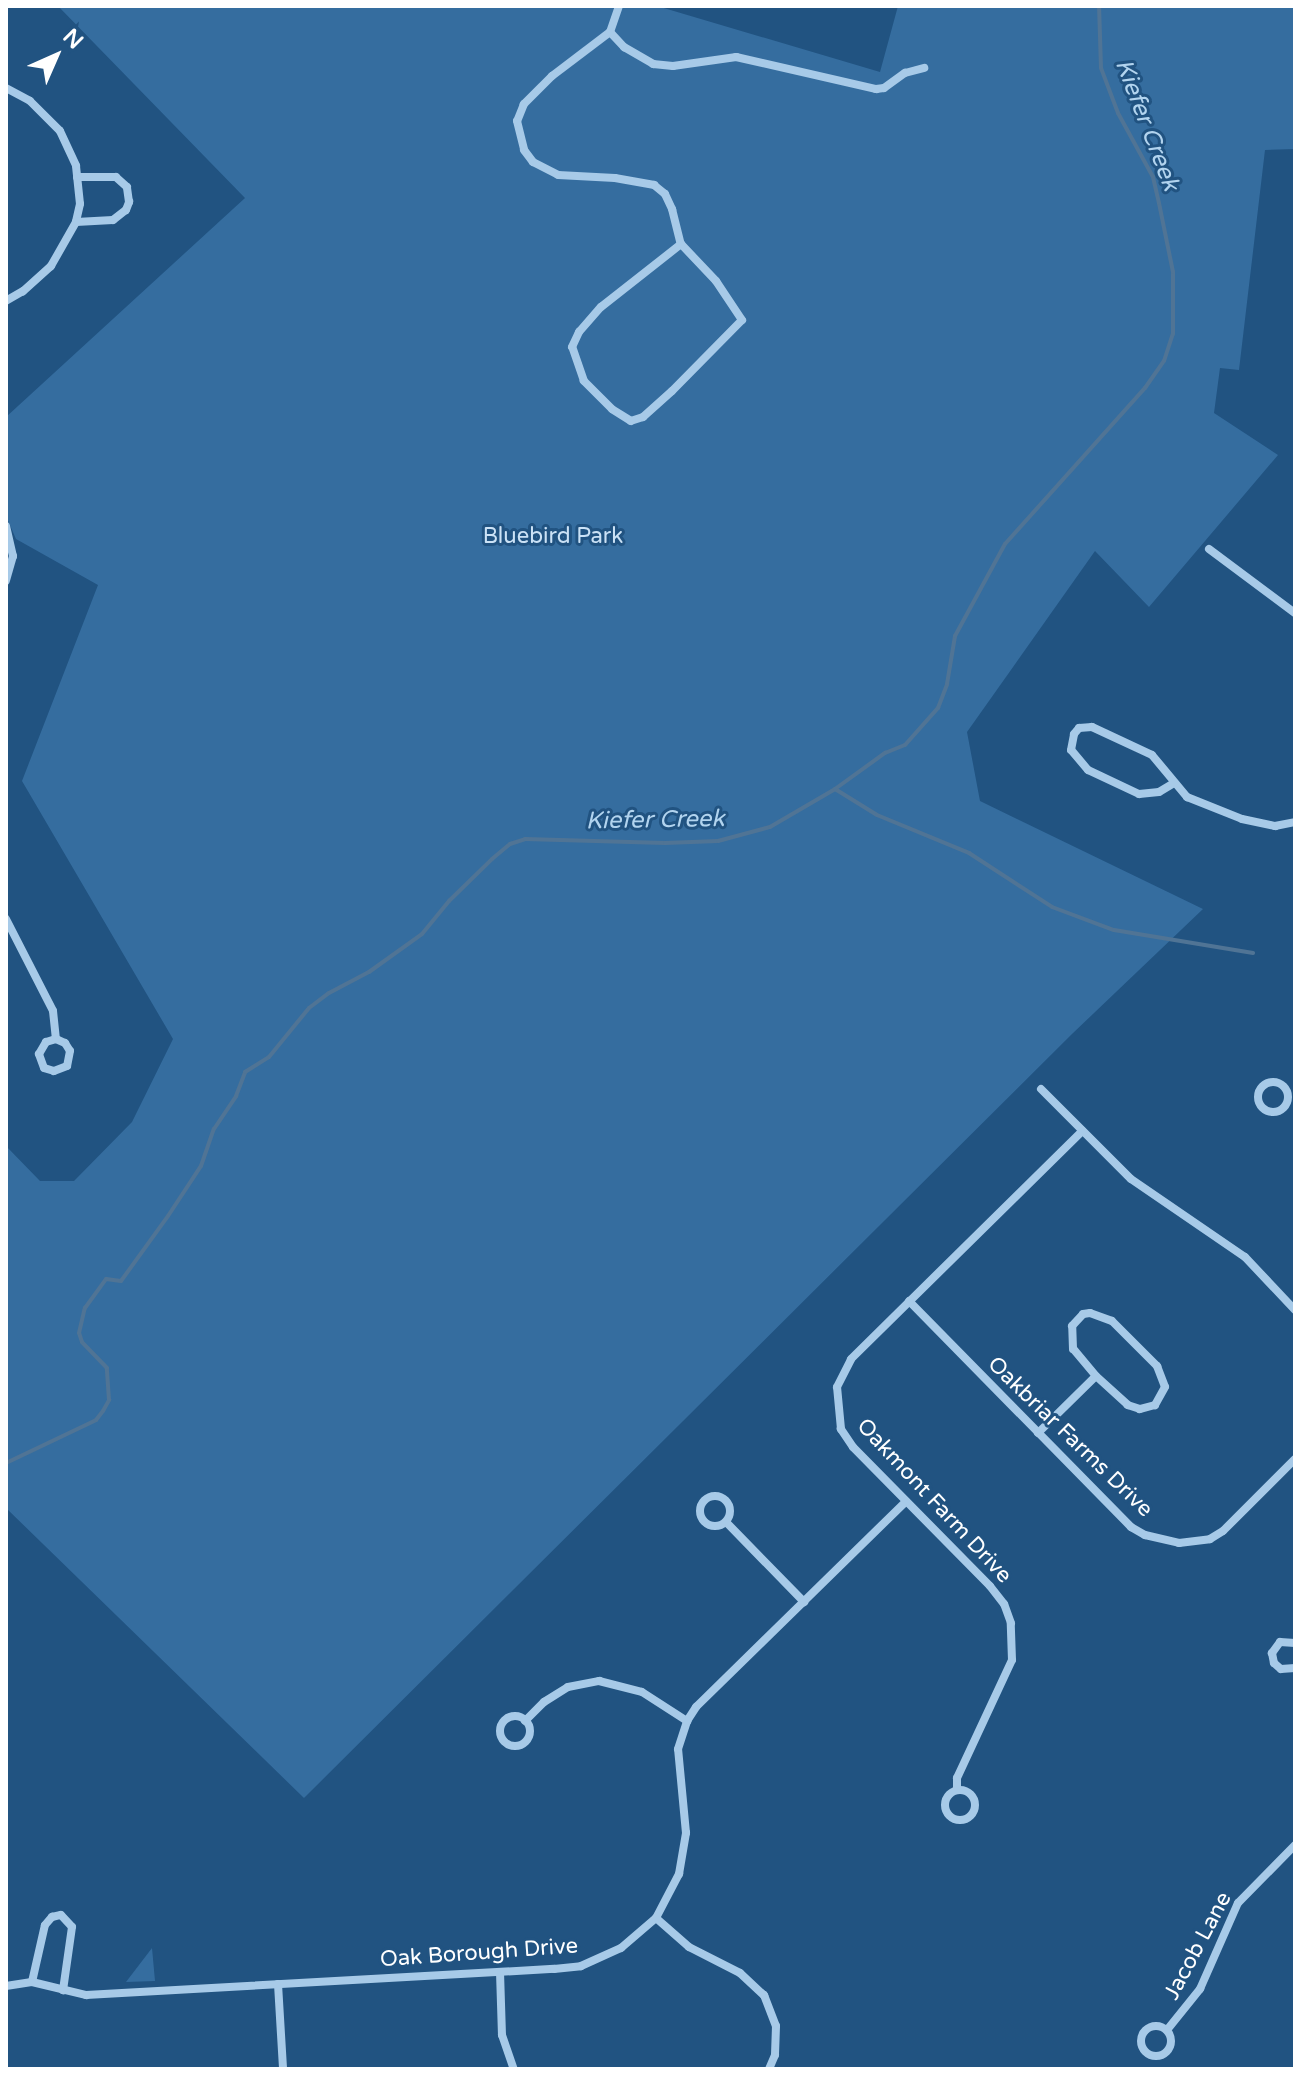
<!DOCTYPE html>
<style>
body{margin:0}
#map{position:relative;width:1301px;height:2075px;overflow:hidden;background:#215381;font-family:"Varela Round",sans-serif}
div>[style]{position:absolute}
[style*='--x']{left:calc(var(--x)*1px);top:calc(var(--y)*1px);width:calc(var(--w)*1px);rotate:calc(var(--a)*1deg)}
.green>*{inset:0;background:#356d9f}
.stream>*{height:4px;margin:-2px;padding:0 2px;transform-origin:2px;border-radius:2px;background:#507495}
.minor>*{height:8px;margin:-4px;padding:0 4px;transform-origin:4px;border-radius:4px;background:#a7cae8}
.minor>.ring{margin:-4px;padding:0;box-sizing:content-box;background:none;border:8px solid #a7cae8;border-radius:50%}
span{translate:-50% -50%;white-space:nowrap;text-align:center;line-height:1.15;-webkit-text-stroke:6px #215381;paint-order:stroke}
.park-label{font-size:22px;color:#cbe2f6}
.street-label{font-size:22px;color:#fff}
.water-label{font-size:24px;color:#b2d4ef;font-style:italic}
.frame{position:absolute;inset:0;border:8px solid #fff;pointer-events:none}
.north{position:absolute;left:16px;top:16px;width:80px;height:80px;-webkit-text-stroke:6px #215381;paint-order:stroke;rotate:45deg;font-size:22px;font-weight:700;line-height:32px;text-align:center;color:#fff}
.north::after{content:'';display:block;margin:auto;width:28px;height:36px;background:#fff;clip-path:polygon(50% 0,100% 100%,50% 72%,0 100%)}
</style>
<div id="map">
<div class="green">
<div style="clip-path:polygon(58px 6px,657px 6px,880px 72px,898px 6px,1295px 6px,1295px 149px,1265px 150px,1239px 370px,1220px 368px,1214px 413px,1278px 455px,1149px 607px,1095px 551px,967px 732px,980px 801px,1203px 909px,1072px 1034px,304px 1798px,6px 1508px,6px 1146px,40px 1181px,74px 1181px,132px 1122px,173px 1039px,22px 781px,98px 585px,16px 539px,6px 516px,6px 417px,245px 198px)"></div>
<div style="clip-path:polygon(152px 1948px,155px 1981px,126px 1982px)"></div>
</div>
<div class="stream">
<div style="--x:835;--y:789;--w:49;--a:31.8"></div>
<div style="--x:877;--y:815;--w:100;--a:22.4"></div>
<div style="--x:969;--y:853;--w:99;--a:33"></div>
<div style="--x:1052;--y:907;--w:66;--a:20.4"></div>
<div style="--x:1114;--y:930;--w:141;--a:9.4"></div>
<div style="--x:6;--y:1463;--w:100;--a:-25.5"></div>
<div style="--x:96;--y:1420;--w:11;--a:-52"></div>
<div style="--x:103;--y:1411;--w:13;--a:-61"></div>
<div style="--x:109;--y:1400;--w:32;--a:-94"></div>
<div style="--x:107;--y:1368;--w:36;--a:-134"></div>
<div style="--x:82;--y:1342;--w:9;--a:-108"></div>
<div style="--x:79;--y:1333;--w:26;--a:-77"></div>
<div style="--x:85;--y:1308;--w:36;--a:-54"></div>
<div style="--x:106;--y:1279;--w:15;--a:8"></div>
<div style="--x:121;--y:1281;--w:80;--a:-54.1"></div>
<div style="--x:168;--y:1216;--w:60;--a:-56.6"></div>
<div style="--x:201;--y:1166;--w:39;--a:-71"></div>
<div style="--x:214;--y:1129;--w:40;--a:-56"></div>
<div style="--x:236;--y:1096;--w:26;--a:-69"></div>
<div style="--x:245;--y:1072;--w:28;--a:-32"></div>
<div style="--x:269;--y:1057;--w:63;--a:-50.8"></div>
<div style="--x:309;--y:1008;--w:25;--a:-37"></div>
<div style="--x:329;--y:993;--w:45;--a:-27.7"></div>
<div style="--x:369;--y:972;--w:65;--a:-35.6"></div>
<div style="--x:422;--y:934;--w:43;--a:-50.7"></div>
<div style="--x:449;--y:901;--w:60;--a:-44.3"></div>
<div style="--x:492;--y:859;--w:23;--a:-40"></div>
<div style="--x:510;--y:844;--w:16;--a:-18"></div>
<div style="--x:525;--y:839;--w:140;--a:1.6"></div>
<div style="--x:665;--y:843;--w:53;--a:-2.2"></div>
<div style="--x:718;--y:841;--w:54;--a:-15.1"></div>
<div style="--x:770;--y:827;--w:75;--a:-30.3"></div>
<div style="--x:835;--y:789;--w:62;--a:-35.8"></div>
<div style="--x:885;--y:753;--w:22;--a:-22"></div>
<div style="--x:905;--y:745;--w:50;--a:-48.3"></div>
<div style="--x:938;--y:708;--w:26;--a:-69"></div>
<div style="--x:947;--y:684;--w:49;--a:-80.5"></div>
<div style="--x:955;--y:636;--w:105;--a:-61.5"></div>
<div style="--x:1005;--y:544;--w:210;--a:-48.1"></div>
<div style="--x:1145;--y:388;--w:33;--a:-55"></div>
<div style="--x:1164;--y:361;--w:28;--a:-72"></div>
<div style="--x:1173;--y:334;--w:62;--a:-90"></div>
<div style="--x:1173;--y:272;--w:70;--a:-101.5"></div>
<div style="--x:1159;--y:203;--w:27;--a:-103"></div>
<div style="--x:1153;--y:177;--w:73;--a:-118.7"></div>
<div style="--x:1118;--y:113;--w:48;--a:-110.7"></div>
<div style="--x:1101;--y:68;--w:62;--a:-91.8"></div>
</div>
<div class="minor">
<div style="--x:619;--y:6;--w:28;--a:109"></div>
<div style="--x:610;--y:32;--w:73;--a:142.8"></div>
<div style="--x:552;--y:76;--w:40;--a:135"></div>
<div style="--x:524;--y:104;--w:18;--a:112"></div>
<div style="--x:517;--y:121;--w:30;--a:76"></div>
<div style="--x:524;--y:150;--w:15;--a:53"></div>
<div style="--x:533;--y:162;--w:28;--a:27"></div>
<div style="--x:558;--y:175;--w:57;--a:3"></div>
<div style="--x:615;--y:178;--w:40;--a:10"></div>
<div style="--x:654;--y:185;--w:14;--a:39"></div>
<div style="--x:665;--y:194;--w:17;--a:65"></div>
<div style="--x:672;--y:209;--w:36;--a:76"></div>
<div style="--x:681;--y:244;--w:51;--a:46.6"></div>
<div style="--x:716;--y:281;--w:47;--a:56.3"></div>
<div style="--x:742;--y:320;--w:100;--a:134.6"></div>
<div style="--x:672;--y:391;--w:39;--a:138"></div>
<div style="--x:643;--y:417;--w:13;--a:162"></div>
<div style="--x:631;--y:421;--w:22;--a:-148"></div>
<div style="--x:612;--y:409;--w:40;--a:-135"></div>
<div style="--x:584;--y:381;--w:36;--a:-109"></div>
<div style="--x:572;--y:347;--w:17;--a:-65"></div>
<div style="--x:579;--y:332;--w:33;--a:-49"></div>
<div style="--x:601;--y:307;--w:102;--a:-38.2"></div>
<div style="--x:610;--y:32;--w:21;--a:47"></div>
<div style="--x:624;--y:47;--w:34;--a:30"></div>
<div style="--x:653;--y:64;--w:20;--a:6"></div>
<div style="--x:673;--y:66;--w:64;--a:-8.1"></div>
<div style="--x:736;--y:57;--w:144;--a:12.9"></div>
<div style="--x:876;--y:89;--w:8;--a:-7"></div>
<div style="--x:884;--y:88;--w:26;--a:-36"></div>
<div style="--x:905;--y:73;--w:20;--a:-15"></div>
<div style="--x:6;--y:88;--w:27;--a:28"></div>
<div style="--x:30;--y:101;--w:42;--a:45"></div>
<div style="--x:60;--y:131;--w:38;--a:65"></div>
<div style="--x:76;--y:166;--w:38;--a:84"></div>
<div style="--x:80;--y:204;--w:18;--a:103"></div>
<div style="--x:76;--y:222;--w:51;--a:119.6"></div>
<div style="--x:51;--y:266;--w:38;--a:138"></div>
<div style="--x:23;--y:291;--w:20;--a:150"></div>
<div style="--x:76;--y:222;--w:37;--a:-3"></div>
<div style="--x:113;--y:220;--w:16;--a:-38"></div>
<div style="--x:126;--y:210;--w:9;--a:-69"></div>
<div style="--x:129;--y:202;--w:15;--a:-98"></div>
<div style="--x:127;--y:187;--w:15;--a:-138"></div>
<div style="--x:116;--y:177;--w:39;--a:180"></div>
<div style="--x:6;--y:526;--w:31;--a:77"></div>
<div style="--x:13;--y:556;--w:26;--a:106"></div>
<div style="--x:1209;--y:549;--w:107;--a:36.7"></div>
<div style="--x:1174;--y:783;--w:17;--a:149"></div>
<div style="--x:1159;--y:792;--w:20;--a:174"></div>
<div style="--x:1139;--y:794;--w:56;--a:-154.8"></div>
<div style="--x:1088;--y:770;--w:26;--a:-130"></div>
<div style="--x:1071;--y:750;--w:16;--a:-79"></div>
<div style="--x:1074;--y:734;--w:8;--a:-50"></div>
<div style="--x:1079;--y:728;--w:13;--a:-4"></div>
<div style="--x:1092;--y:727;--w:66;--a:25"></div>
<div style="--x:1152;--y:755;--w:55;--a:50.2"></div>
<div style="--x:1187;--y:797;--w:59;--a:21.8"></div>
<div style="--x:1242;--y:819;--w:34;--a:12"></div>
<div style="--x:1275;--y:826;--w:20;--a:-11"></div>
<div style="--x:6;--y:919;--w:103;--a:62.9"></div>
<div style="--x:53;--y:1011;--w:28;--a:84"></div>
<div style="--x:56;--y:1039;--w:10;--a:24"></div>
<div style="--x:65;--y:1043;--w:9;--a:58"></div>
<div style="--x:70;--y:1051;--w:15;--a:101"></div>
<div style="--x:67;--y:1066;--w:14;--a:159"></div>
<div style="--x:54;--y:1071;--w:10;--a:-163"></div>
<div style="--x:44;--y:1068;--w:15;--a:-110"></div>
<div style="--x:39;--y:1054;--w:14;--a:-60"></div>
<div style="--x:46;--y:1042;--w:10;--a:-17"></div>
<div class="ring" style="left:1258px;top:1082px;width:22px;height:22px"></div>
<div style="--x:1041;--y:1089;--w:127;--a:45"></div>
<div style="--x:1131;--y:1179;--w:138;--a:34.4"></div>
<div style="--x:1245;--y:1257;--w:73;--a:46.7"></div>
<div style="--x:909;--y:1301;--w:317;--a:45.5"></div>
<div style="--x:1131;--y:1527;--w:16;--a:30"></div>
<div style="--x:1145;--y:1535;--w:35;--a:13"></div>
<div style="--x:1179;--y:1543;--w:31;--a:-7"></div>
<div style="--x:1210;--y:1539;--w:15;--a:-32"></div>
<div style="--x:1223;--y:1531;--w:102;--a:-45"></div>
<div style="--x:1090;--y:1313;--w:23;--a:20"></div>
<div style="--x:1112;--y:1321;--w:64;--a:45"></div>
<div style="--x:1157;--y:1366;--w:22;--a:69"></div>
<div style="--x:1165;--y:1387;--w:21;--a:119"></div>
<div style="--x:1155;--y:1405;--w:16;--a:165"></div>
<div style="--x:1140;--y:1409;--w:13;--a:-162"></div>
<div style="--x:1128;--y:1405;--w:43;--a:-137.8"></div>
<div style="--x:1096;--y:1376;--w:35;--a:-130"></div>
<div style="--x:1073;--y:1349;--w:23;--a:-92"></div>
<div style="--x:1072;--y:1326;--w:16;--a:-47"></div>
<div style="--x:1083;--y:1314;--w:7;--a:-8"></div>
<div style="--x:1038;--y:1433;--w:81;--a:-44.5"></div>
<div class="ring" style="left:700px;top:1496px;width:22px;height:22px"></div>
<div style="--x:726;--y:1522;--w:112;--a:45.7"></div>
<div style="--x:1295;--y:1643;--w:15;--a:-176"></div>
<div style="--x:1280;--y:1642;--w:14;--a:126"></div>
<div style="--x:1272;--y:1653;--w:10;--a:79"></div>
<div style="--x:1274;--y:1663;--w:9;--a:41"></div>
<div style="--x:1281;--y:1669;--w:14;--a:-4"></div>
<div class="ring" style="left:500px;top:1716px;width:22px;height:22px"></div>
<div style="--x:525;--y:1721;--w:27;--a:-45"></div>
<div style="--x:544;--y:1702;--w:28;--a:-32"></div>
<div style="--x:568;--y:1687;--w:32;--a:-11"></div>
<div style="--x:599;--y:1681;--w:44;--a:14.3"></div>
<div style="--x:642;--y:1692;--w:54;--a:32.8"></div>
<div style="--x:957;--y:1790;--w:12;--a:-90"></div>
<div style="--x:957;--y:1778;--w:130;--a:-65"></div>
<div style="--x:1012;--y:1660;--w:37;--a:-92"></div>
<div style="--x:1011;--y:1623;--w:20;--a:-110"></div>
<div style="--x:1004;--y:1604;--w:23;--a:-128"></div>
<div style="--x:990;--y:1586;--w:195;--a:-134.6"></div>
<div style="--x:853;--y:1447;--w:22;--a:-124"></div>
<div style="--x:841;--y:1429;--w:42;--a:-95.4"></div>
<div style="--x:837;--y:1387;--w:31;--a:-63"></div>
<div style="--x:851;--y:1359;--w:325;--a:-44.6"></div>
<div class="ring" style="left:945px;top:1790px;width:22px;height:22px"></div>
<div style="--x:656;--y:1918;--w:44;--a:41.3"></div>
<div style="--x:689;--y:1947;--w:57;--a:27"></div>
<div style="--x:740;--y:1973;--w:33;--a:43"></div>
<div style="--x:764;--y:1995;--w:33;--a:69"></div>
<div style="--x:776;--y:2026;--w:29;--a:92"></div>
<div style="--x:775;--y:2055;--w:15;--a:113"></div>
<div style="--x:500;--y:1972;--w:63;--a:88.2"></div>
<div style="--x:502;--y:2035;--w:36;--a:71"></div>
<div style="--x:32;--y:1982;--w:58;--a:-77.2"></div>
<div style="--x:45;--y:1925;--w:11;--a:-49"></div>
<div style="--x:52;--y:1917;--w:9;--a:-13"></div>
<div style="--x:61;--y:1915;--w:16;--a:47"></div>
<div style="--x:72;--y:1927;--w:64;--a:98.1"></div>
<div style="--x:278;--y:1984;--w:85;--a:86.6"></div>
<div style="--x:6;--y:1986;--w:26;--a:-9"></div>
<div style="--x:32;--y:1982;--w:56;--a:13.5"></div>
<div style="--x:86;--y:1995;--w:469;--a:-3.2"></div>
<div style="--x:554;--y:1969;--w:27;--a:-6"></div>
<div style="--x:581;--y:1966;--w:44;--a:-24.2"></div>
<div style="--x:621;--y:1948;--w:46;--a:-40.6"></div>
<div style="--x:656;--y:1918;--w:50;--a:-62.4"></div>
<div style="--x:679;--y:1874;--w:42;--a:-80.3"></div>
<div style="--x:686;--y:1833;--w:84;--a:-95.4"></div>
<div style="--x:678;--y:1749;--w:29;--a:-72"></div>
<div style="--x:687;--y:1721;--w:17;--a:-57"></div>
<div style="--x:696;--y:1707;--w:294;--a:-44.4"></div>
<div class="ring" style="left:1141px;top:2026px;width:22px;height:22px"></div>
<div style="--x:1167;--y:2030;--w:53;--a:-51.2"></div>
<div style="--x:1200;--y:1989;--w:94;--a:-66.2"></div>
<div style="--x:1238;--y:1903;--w:81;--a:-45.5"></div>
</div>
<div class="park-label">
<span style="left:553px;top:537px">Bluebird Park</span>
</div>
<div class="street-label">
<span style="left:1070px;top:1437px;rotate:44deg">Oakbriar Farms Drive</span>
<span style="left:934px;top:1501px;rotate:47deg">Oakmont Farm Drive</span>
<span style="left:1198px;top:1946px;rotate:-62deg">Jacob Lane</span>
<span style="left:479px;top:1953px;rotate:-4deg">Oak Borough Drive</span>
</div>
<div class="water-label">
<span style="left:1147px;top:125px;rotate:69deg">Kiefer Creek</span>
<span style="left:655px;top:820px;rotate:-1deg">Kiefer Creek</span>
</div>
<div class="frame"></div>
<div class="north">N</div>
</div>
